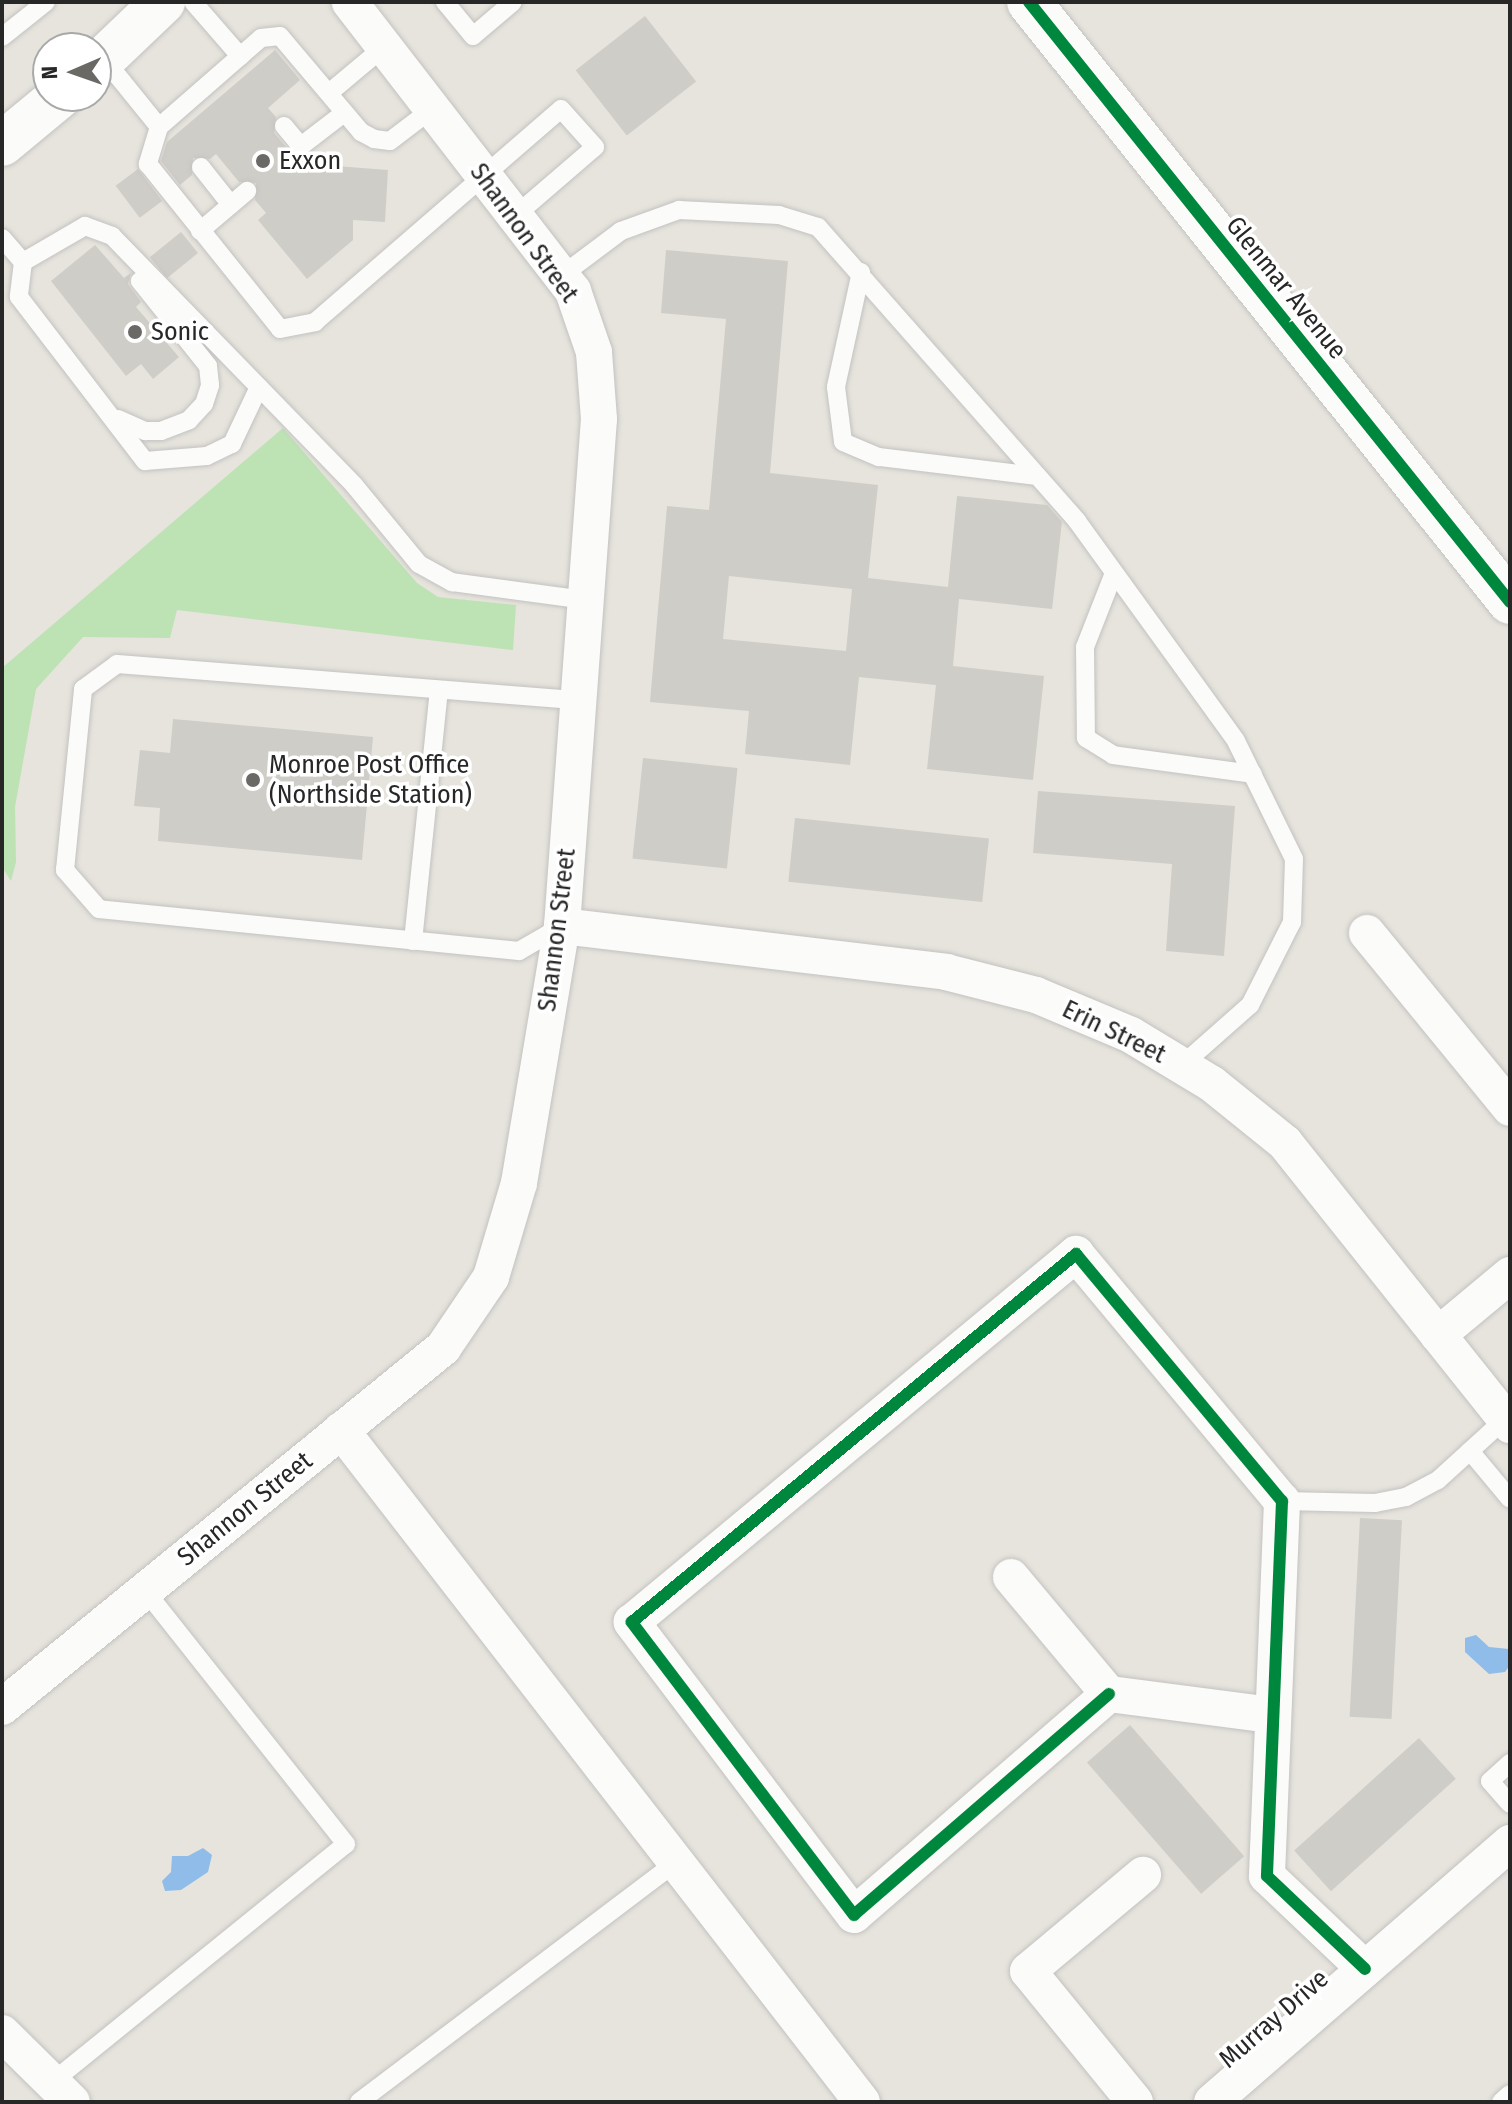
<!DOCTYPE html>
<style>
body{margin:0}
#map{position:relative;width:1512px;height:2104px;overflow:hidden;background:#e6e4dc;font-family:"Fira Sans Condensed",sans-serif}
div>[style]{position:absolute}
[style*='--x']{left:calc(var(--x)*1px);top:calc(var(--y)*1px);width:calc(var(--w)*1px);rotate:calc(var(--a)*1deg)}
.green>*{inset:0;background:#bde2b4}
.water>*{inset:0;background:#8fbce9}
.building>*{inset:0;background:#cfcdc7;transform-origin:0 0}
.roads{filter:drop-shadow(0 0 2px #c4c2c2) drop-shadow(0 0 2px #c4c2c2)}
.service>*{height:18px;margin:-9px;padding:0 9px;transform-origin:9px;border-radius:9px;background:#fbfbfa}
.minor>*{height:36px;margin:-18px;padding:0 18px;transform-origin:18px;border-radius:18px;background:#fbfbfa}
.tertiary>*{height:44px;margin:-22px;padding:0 22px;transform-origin:22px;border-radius:22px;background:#fbfbfa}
.secondary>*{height:44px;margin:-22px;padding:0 22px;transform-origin:22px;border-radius:22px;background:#fbfbfa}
.cycleway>*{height:12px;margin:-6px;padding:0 6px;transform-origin:6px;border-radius:6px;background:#00873e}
.dots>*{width:22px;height:22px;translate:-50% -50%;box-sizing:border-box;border:4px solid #fff;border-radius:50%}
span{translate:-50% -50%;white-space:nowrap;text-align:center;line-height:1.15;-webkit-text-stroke:7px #fff;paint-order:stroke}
.poi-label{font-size:26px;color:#272727}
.left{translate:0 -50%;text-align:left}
.street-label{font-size:26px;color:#272727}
.frame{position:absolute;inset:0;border:4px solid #272727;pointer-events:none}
.north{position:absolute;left:32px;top:32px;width:80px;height:80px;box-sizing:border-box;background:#fff;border:2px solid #a9a9a9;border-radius:50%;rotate:268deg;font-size:22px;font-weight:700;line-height:32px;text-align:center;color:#272727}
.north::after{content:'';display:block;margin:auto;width:28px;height:36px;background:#6a6966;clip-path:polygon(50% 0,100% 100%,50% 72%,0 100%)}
</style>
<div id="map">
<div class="green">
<div style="clip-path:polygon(283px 428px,417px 583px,438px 597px,516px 605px,513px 650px,177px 610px,170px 638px,83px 637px,36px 689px,15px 807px,16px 862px,11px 881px,2px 867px,2px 668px)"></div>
</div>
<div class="water">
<div style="clip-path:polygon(1476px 1635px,1489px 1647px,1509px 1649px,1510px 1665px,1505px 1672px,1489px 1674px,1465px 1652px,1465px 1638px)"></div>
<div style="clip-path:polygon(203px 1848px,212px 1855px,208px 1872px,181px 1890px,165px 1891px,162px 1881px,171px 1872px,172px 1856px,188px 1856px)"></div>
</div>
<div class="building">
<div style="left:645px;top:16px;width:83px;height:88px;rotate:52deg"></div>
<div style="clip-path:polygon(275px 50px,300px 80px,268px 108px,276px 117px,274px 133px,292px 154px,309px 155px,319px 168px,329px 159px,336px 166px,388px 170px,385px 222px,353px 220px,353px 240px,307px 279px,258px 220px,266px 213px,255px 200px,256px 183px,239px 182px,216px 154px,210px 159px,193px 158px,192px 175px,180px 185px,161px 161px,167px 142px)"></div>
<div style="left:138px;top:169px;width:40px;height:28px;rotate:53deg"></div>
<div style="left:181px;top:232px;width:27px;height:40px;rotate:51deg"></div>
<div style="clip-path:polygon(95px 245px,124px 278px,131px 273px,128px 284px,141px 302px,136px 307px,179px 357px,153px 379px,141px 364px,126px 376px,51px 281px)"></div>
<div style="clip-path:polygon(evenodd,666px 250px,788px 261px,770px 473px,878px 485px,868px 578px,948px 587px,957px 496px,1047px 505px,1062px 522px,1052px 609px,959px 599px,953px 666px,1044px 676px,1033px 780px,927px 769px,936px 685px,859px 677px,850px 765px,745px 754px,749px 711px,650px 702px,667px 506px,709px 510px,726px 319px,661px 313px,666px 250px,729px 576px,852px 589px,846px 651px,723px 639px,729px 576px)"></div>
<div style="clip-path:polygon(173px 719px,373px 737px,362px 860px,158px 841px,160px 808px,134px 806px,140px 750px,170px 753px)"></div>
<div style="left:643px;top:758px;width:95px;height:101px;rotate:6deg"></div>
<div style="clip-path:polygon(1038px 791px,1235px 806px,1224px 956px,1166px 951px,1172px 864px,1033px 853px)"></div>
<div style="left:795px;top:818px;width:195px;height:64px;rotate:6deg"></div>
<div style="left:1360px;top:1518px;width:42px;height:199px;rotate:3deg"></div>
<div style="left:1130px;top:1725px;width:174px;height:57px;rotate:49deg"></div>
<div style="left:1419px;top:1738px;width:55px;height:168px;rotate:48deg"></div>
</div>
<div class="roads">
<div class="service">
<div style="--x:193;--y:2;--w:72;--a:49"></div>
<div style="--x:445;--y:2;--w:44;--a:50.5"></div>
<div style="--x:473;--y:36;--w:52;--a:-40.4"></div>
<div style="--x:2;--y:37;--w:56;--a:-38.5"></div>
<div style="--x:104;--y:59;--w:87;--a:51"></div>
<div style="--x:159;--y:127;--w:39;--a:107"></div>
<div style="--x:148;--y:164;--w:211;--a:51.3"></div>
<div style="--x:280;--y:329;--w:36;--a:-11"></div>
<div style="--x:315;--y:322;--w:325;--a:-40.9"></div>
<div style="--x:561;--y:109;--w:51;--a:48.2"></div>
<div style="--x:595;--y:147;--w:104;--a:139.3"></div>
<div style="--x:329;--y:93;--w:73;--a:-40"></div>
<div style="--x:284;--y:126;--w:26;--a:50"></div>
<div style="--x:301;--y:146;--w:54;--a:-37.5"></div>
<div style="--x:159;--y:127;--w:135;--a:-41.1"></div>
<div style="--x:261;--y:38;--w:19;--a:-6"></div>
<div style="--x:280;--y:36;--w:126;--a:49.8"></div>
<div style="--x:361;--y:132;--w:15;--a:28"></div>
<div style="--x:374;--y:139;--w:16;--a:7"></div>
<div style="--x:390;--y:141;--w:53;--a:-37.3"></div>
<div style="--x:201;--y:167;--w:48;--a:51.7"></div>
<div style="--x:200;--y:231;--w:62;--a:-40.4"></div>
<div style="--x:2;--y:238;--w:32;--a:49"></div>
<div style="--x:23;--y:262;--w:35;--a:97"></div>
<div style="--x:19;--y:297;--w:207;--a:52.5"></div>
<div style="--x:145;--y:461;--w:62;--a:-4.6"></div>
<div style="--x:207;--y:456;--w:28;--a:-26"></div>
<div style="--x:232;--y:444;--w:63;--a:-64.7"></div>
<div style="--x:23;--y:262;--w:72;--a:-30.1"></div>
<div style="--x:85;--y:226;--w:29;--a:20"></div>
<div style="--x:112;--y:236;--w:347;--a:45.8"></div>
<div style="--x:354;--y:485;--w:102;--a:50.6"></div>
<div style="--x:419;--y:564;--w:38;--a:29"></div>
<div style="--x:452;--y:582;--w:134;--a:7.7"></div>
<div style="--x:861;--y:272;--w:118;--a:102.3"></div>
<div style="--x:836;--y:387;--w:55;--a:82.7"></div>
<div style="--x:843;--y:442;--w:39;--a:23"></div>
<div style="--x:879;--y:457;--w:159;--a:6.9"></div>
<div style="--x:561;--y:276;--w:75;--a:-36.9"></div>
<div style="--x:621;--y:231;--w:62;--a:-19.9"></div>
<div style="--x:679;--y:210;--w:100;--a:2.9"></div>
<div style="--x:779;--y:215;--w:41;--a:17.1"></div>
<div style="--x:818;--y:227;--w:392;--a:48.6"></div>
<div style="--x:1077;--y:521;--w:271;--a:54.1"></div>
<div style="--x:1236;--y:741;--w:131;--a:63.8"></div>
<div style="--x:1294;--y:859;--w:63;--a:91.8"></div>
<div style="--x:1292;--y:922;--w:93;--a:116.8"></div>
<div style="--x:1250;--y:1005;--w:91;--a:138.6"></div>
<div style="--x:118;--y:419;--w:30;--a:24"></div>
<div style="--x:145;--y:431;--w:16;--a:0"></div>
<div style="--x:161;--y:431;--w:30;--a:-21"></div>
<div style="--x:189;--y:420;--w:22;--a:-47"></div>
<div style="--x:204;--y:404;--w:20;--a:-72"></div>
<div style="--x:210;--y:385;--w:19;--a:-96"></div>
<div style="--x:208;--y:366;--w:109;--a:-128.7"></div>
<div style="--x:1114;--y:573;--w:79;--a:111.4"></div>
<div style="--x:1085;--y:647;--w:91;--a:89.4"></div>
<div style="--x:1086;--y:738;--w:32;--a:32"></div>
<div style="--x:1113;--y:755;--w:141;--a:7.7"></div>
<div style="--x:562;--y:926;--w:50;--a:149.8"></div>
<div style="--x:519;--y:951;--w:422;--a:-174.3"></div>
<div style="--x:99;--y:909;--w:52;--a:-131.1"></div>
<div style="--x:65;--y:870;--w:182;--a:-84.3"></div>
<div style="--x:83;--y:689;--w:42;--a:-36.3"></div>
<div style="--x:117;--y:664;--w:462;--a:4.5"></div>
<div style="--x:413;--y:941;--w:252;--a:-84.1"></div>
<div style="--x:1470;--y:1451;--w:62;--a:50.2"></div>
<div style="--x:1282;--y:1501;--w:93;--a:1.2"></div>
<div style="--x:1375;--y:1503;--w:32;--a:-11"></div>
<div style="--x:1406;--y:1497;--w:36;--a:-28"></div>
<div style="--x:1438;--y:1480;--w:91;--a:-42.3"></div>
<div style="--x:1510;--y:1763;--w:27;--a:138"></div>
<div style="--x:1490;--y:1781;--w:30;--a:49"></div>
<div style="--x:52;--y:2082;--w:378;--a:-39"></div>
<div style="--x:346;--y:1844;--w:324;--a:-128.4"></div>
<div style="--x:359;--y:2102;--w:396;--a:-37.1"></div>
<div style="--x:1501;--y:2102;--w:12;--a:-42"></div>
</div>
<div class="minor">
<div style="--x:562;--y:926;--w:387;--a:6.8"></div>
<div style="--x:946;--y:972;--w:93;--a:14.3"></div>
<div style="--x:1036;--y:995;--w:103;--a:22.8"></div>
<div style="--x:1131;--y:1035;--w:95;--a:31.2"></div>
<div style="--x:1212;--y:1084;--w:94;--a:38.9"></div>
<div style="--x:1285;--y:1143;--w:361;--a:51.4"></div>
<div style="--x:1367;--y:933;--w:226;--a:50.7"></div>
<div style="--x:1438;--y:1335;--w:94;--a:-39.8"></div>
<div style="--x:341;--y:1430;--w:850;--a:52.21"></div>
<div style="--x:1011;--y:1577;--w:153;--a:50.1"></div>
<div style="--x:1109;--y:1694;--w:162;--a:7.4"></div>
<div style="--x:1109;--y:1694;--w:337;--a:139.1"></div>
<div style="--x:854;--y:1915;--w:368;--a:-127.2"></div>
<div style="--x:632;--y:1622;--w:577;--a:-39.65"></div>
<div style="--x:1076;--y:1254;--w:322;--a:50.2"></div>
<div style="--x:1282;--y:1501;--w:375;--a:92.3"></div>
<div style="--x:1267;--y:1876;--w:135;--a:43.5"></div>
<div style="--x:2;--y:1707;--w:569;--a:-39.15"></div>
<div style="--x:443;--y:1348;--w:86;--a:-55.9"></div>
<div style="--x:491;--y:1277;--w:98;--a:-73.4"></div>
<div style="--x:519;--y:1183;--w:261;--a:-80.5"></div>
<div style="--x:562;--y:926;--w:508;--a:-85.83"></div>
<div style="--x:599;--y:419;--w:67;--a:-94.3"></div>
<div style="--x:594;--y:352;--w:65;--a:-109"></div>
<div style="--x:573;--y:291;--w:365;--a:-127.7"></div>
<div style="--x:2;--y:2033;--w:98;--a:44.6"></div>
<div style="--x:1135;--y:2102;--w:169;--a:-129.2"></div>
<div style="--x:1028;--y:1971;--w:150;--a:-39.9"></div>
<div style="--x:1212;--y:2102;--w:395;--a:-41"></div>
</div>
<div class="tertiary">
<div style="--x:1029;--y:2;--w:769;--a:51.28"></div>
</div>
<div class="secondary">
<div style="--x:96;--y:66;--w:93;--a:-43.7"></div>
<div style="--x:2;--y:144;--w:75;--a:-39.6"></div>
</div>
</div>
<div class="cycleway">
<div style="--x:1029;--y:2;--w:769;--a:51.28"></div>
<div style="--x:1109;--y:1694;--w:337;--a:139.1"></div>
<div style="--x:854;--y:1915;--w:368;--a:-127.2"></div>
<div style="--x:632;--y:1622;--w:577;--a:-39.65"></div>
<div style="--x:1076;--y:1254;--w:322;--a:50.2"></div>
<div style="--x:1282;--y:1501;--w:375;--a:92.3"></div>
<div style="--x:1267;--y:1876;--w:135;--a:43.5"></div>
</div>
<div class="dots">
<div style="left:263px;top:161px;background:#6a6966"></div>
<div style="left:135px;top:332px;background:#6a6966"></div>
<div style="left:253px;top:780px;background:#6a6966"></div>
</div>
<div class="poi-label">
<span class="left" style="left:279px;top:161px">Exxon</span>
<span class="left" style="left:151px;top:332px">Sonic</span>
<span class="left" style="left:269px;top:780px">Monroe Post Office<br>(Northside Station)</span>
</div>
<div class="street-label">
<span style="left:524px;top:233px;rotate:54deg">Shannon Street</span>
<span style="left:1286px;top:288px;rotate:51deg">Glenmar Avenue</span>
<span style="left:557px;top:930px;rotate:-83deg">Shannon Street</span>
<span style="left:1114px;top:1032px;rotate:26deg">Erin Street</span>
<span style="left:245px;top:1509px;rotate:-39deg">Shannon Street</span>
<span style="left:1274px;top:2019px;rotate:-41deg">Murray Drive</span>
</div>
<div class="frame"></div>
<div class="north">N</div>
</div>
